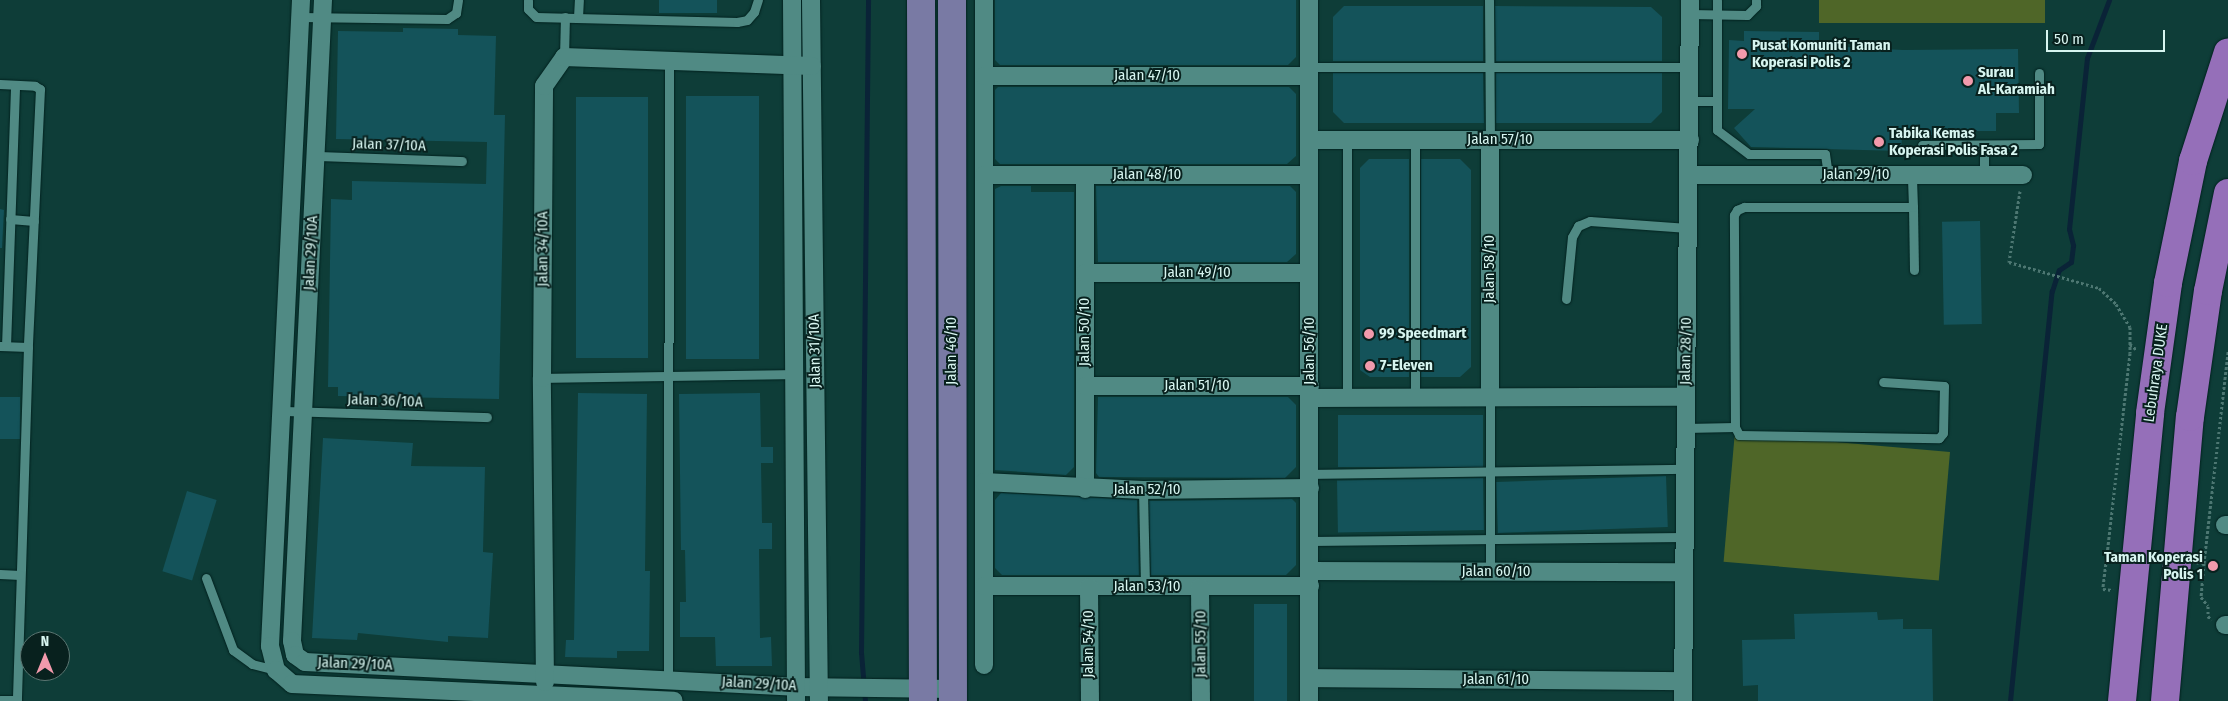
<!DOCTYPE html>
<style>
body{margin:0}
#map{position:relative;width:2228px;height:701px;overflow:hidden;background:#0e3d38;font-family:"Fira Sans Condensed",sans-serif}
div>[style]{position:absolute}
[style*='--x']{left:calc(var(--x)*1px);top:calc(var(--y)*1px);width:calc(var(--w)*1px);rotate:calc(var(--a)*1deg)}
.green>*{inset:0;background:#4f6628;transform-origin:0 0}
.stream>*{height:5px;margin:-2.5px;padding:0 2.5px;transform-origin:2.5px;border-radius:2.5px;background:#0a2337}
.building>*{inset:0;background:#14535a;transform-origin:0 0}
.path>*{height:3px;margin-top:-1.5px;transform-origin:0;background:repeating-linear-gradient(90deg,#4d7772 0 2.5px,transparent 0 5px)}
.roads{filter:drop-shadow(0 0 1px #02221f) drop-shadow(0 0 1px #02221f)}
.service>*{height:9px;margin:-4.5px;padding:0 4.5px;transform-origin:4.5px;border-radius:4.5px;background:#508a84}
.minor>*{height:18px;margin:-9px;padding:0 9px;transform-origin:9px;border-radius:9px;background:#508a84}
.primary>*{height:28px;margin:-14px;padding:0 14px;transform-origin:14px;border-radius:14px;background:#797aa4}
.motorway>*{height:28px;margin:-14px;padding:0 14px;transform-origin:14px;border-radius:14px;background:#956fb9}
.path-bridge>*{height:3px;margin-top:-1.5px;transform-origin:0;background:repeating-linear-gradient(90deg,#4d7772 0 2.5px,transparent 0 5px)}
.dots>*{width:14px;height:14px;translate:-50% -50%;box-sizing:border-box;border:2px solid #08211e;border-radius:50%}
span{translate:-50% -50%;white-space:nowrap;text-align:center;line-height:1.15;-webkit-text-stroke:4px #08211e;paint-order:stroke}
.poi-label{font-size:15px;color:#d7f5f0;font-weight:700}
.left{translate:0 -50%;text-align:left}
.right{translate:-100% -50%;text-align:right}
.street-label{font-size:15px;color:#d7f5f0}
.north{position:absolute;left:20px;top:631px;width:50px;height:50px;box-sizing:border-box;background:#08211e;border:1px solid #5b7672;border-radius:50%;rotate:0deg;font-size:14px;font-weight:700;line-height:20px;text-align:center;color:#d7f5f0}
.north::after{content:'';display:block;margin:auto;width:18px;height:22px;background:#f29aac;clip-path:polygon(50% 0,100% 100%,50% 72%,0 100%)}
.scale{position:absolute;left:2046px;top:30px;width:119px;height:22px;box-sizing:border-box;border:2px solid #d7f5f0;border-top:0;padding-left:6px;font-size:15px;line-height:18px;white-space:nowrap;color:#d7f5f0;-webkit-text-stroke:4px #08211e;paint-order:stroke}
</style>
<div id="map">
<div class="green">
<div style="left:1819px;top:0;width:226px;height:23px"></div>
<div style="left:1950px;top:452px;width:129px;height:216px;rotate:95deg"></div>
</div>
<div class="stream">
<div style="--x:865;--y:701;--w:49;--a:-94.7"></div>
<div style="--x:861;--y:652;--w:652;--a:-89.38"></div>
<div style="--x:2010;--y:701;--w:412;--a:-84.2"></div>
<div style="--x:2052;--y:291;--w:22;--a:-72"></div>
<div style="--x:2059;--y:270;--w:14;--a:-34"></div>
<div style="--x:2071;--y:262;--w:17;--a:-83"></div>
<div style="--x:2073;--y:245;--w:16;--a:-104"></div>
<div style="--x:2069;--y:229;--w:172;--a:-84"></div>
<div style="--x:2087;--y:58;--w:62;--a:-69.2"></div>
</div>
<div class="building">
<div style="left:659px;top:0;width:58px;height:13px"></div>
<div style="clip-path:polygon(995px 0,1296px 0,1296px 57px,1288px 65px,1000px 65px,995px 60px)"></div>
<div style="clip-path:polygon(1344px 6px,1483px 6px,1483px 61px,1333px 61px,1333px 17px)"></div>
<div style="clip-path:polygon(1495px 6px,1651px 7px,1662px 17px,1662px 61px,1496px 61px)"></div>
<div style="clip-path:polygon(403px 28px,458px 29px,458px 35px,496px 36px,494px 115px,505px 115px,499px 399px,338px 396px,338px 387px,328px 387px,331px 199px,352px 200px,352px 181px,486px 184px,487px 142px,336px 139px,338px 31px,403px 32px)"></div>
<div style="clip-path:polygon(1744px 31px,1819px 32px,1819px 40px,1826px 40px,1826px 46px,1903px 50px,2018px 49px,2019px 113px,1996px 113px,1996px 131px,1967px 131px,1967px 137px,1902px 137px,1901px 151px,1751px 147px,1734px 128px,1755px 109px,1728px 109px,1729px 40px,1744px 41px)"></div>
<div style="clip-path:polygon(1333px 73px,1483px 73px,1484px 123px,1344px 123px,1333px 112px)"></div>
<div style="clip-path:polygon(1496px 73px,1662px 73px,1662px 112px,1651px 123px,1496px 123px)"></div>
<div style="clip-path:polygon(998px 87px,1289px 87px,1296px 94px,1296px 156px,1287px 164px,1000px 164px,995px 159px,995px 90px)"></div>
<div style="left:759px;top:96px;width:263px;height:73px;rotate:90deg"></div>
<div style="left:648px;top:97px;width:261px;height:72px;rotate:90deg"></div>
<div style="clip-path:polygon(1369px 159px,1409px 159px,1409px 377px,1370px 377px,1360px 370px,1360px 168px)"></div>
<div style="clip-path:polygon(1421px 159px,1460px 159px,1471px 170px,1471px 367px,1460px 377px,1421px 377px)"></div>
<div style="clip-path:polygon(1001px 186px,1031px 186px,1031px 192px,1074px 192px,1074px 467px,1066px 475px,995px 470px,995px 189px)"></div>
<div style="clip-path:polygon(1096px 186px,1290px 186px,1296px 192px,1296px 254px,1287px 262px,1098px 262px)"></div>
<div style="clip-path:polygon(0 209px,4px 210px,2px 248px,0 248px)"></div>
<div style="left:1980px;top:221px;width:103px;height:38px;rotate:89deg"></div>
<div style="clip-path:polygon(578px 393px,647px 394px,645px 571px,650px 571px,649px 651px,617px 651px,617px 658px,565px 657px,566px 640px,574px 640px)"></div>
<div style="clip-path:polygon(760px 393px,761px 447px,773px 447px,773px 463px,761px 463px,762px 523px,772px 523px,772px 549px,759px 549px,760px 638px,771px 637px,772px 666px,716px 666px,715px 637px,680px 637px,680px 602px,686px 602px,685px 550px,681px 550px,679px 394px)"></div>
<div style="left:0;top:397px;width:20px;height:42px"></div>
<div style="clip-path:polygon(1098px 397px,1288px 397px,1296px 405px,1296px 467px,1285px 478px,1099px 477px,1096px 473px)"></div>
<div style="left:1338px;top:415px;width:145px;height:52px"></div>
<div style="clip-path:polygon(323px 438px,413px 443px,411px 466px,485px 467px,483px 552px,493px 553px,488px 638px,448px 636px,448px 642px,358px 633px,357px 640px,312px 638px)"></div>
<div style="left:1666px;top:476px;width:51px;height:170px;rotate:88deg"></div>
<div style="left:1483px;top:478px;width:52px;height:146px;rotate:89deg"></div>
<div style="left:187px;top:491px;width:31px;height:84px;rotate:17deg"></div>
<div style="clip-path:polygon(1001px 493px,1137px 500px,1139px 575px,1002px 575px,995px 568px,995px 500px)"></div>
<div style="clip-path:polygon(1292px 499px,1296px 503px,1296px 565px,1286px 575px,1151px 575px,1149px 501px)"></div>
<div style="left:1254px;top:604px;width:33px;height:97px"></div>
<div style="clip-path:polygon(1877px 612px,1878px 620px,1903px 619px,1903px 629px,1932px 629px,1933px 701px,1758px 701px,1758px 685px,1743px 686px,1742px 640px,1795px 639px,1794px 614px)"></div>
</div>
<div class="path">
<div style="--x:2020;--y:191;--w:72;--a:98.8"></div>
<div style="--x:2009;--y:262;--w:94;--a:16.1"></div>
<div style="--x:2099;--y:288;--w:23;--a:43"></div>
<div style="--x:2116;--y:304;--w:27;--a:59"></div>
<div style="--x:2130;--y:327;--w:26;--a:90"></div>
<div style="--x:2130;--y:344;--w:9;--a:41"></div>
<div style="--x:2107;--y:554;--w:35;--a:97"></div>
<div style="--x:2103;--y:589;--w:10;--a:6"></div>
<div style="--x:2204;--y:563;--w:34;--a:95"></div>
<div style="--x:2201;--y:597;--w:11;--a:52"></div>
<div style="--x:2208;--y:606;--w:10;--a:90"></div>
<div style="--x:2208;--y:616;--w:5;--a:53"></div>
</div>
<div class="roads">
<div class="service">
<div style="--x:528;--y:0;--w:9;--a:90"></div>
<div style="--x:528;--y:9;--w:11;--a:45"></div>
<div style="--x:536;--y:17;--w:201;--a:1.4"></div>
<div style="--x:737;--y:22;--w:10;--a:-11"></div>
<div style="--x:747;--y:20;--w:11;--a:-49"></div>
<div style="--x:754;--y:12;--w:13;--a:-72"></div>
<div style="--x:1489;--y:0;--w:140;--a:89.6"></div>
<div style="--x:1717;--y:0;--w:130;--a:90"></div>
<div style="--x:1717;--y:130;--w:40;--a:37"></div>
<div style="--x:1749;--y:154;--w:76;--a:0"></div>
<div style="--x:1825;--y:154;--w:21;--a:82"></div>
<div style="--x:1690;--y:14;--w:57;--a:1"></div>
<div style="--x:1747;--y:15;--w:13;--a:-45"></div>
<div style="--x:1756;--y:6;--w:6;--a:-90"></div>
<div style="--x:300;--y:17;--w:147;--a:0.8"></div>
<div style="--x:447;--y:19;--w:11;--a:-34"></div>
<div style="--x:456;--y:13;--w:13;--a:-81"></div>
<div style="--x:578;--y:17;--w:17;--a:-87"></div>
<div style="--x:564;--y:57;--w:40;--a:-88.6"></div>
<div style="--x:1309;--y:67;--w:381;--a:0"></div>
<div style="--x:0;--y:84;--w:35;--a:3"></div>
<div style="--x:35;--y:86;--w:6;--a:31"></div>
<div style="--x:40;--y:89;--w:258;--a:92.7"></div>
<div style="--x:28;--y:347;--w:354;--a:91.8"></div>
<div style="--x:1690;--y:101;--w:27;--a:0"></div>
<div style="--x:1347;--y:140;--w:258;--a:90"></div>
<div style="--x:1415;--y:140;--w:258;--a:90"></div>
<div style="--x:1922;--y:145;--w:117;--a:-0.5"></div>
<div style="--x:2039;--y:144;--w:71;--a:-90"></div>
<div style="--x:1984;--y:145;--w:30;--a:90"></div>
<div style="--x:316;--y:156;--w:146;--a:2"></div>
<div style="--x:1913;--y:207;--w:63;--a:89.1"></div>
<div style="--x:10;--y:219;--w:24;--a:5"></div>
<div style="--x:1566;--y:299;--w:62;--a:-84.5"></div>
<div style="--x:1572;--y:237;--w:13;--a:-61"></div>
<div style="--x:1578;--y:226;--w:13;--a:-23"></div>
<div style="--x:1590;--y:221;--w:98;--a:4.1"></div>
<div style="--x:0;--y:346;--w:28;--a:2"></div>
<div style="--x:6;--y:346;--w:261;--a:-88"></div>
<div style="--x:542;--y:378;--w:251;--a:-0.9"></div>
<div style="--x:1490;--y:398;--w:175;--a:90"></div>
<div style="--x:281;--y:411;--w:206;--a:1.7"></div>
<div style="--x:1735;--y:427;--w:9;--a:63"></div>
<div style="--x:1739;--y:435;--w:200;--a:0.9"></div>
<div style="--x:1939;--y:438;--w:6;--a:-51"></div>
<div style="--x:1943;--y:433;--w:47;--a:-88.8"></div>
<div style="--x:1944;--y:386;--w:61;--a:-176.2"></div>
<div style="--x:1685;--y:428;--w:50;--a:-1.1"></div>
<div style="--x:1735;--y:427;--w:212;--a:-90.3"></div>
<div style="--x:1734;--y:215;--w:6;--a:-59"></div>
<div style="--x:1737;--y:210;--w:8;--a:-23"></div>
<div style="--x:1744;--y:207;--w:169;--a:0"></div>
<div style="--x:1913;--y:207;--w:32;--a:-92"></div>
<div style="--x:1310;--y:474;--w:374;--a:-0.8"></div>
<div style="--x:1143;--y:490;--w:97;--a:88.8"></div>
<div style="--x:1310;--y:541;--w:373;--a:-0.6"></div>
<div style="--x:0;--y:574;--w:20;--a:3"></div>
<div style="--x:206;--y:578;--w:77;--a:69.4"></div>
<div style="--x:233;--y:650;--w:24;--a:36"></div>
<div style="--x:252;--y:664;--w:25;--a:14"></div>
<div style="--x:668;--y:678;--w:618;--a:-89.91"></div>
<div style="--x:0;--y:700;--w:17;--a:0"></div>
</div>
<div class="minor">
<div style="--x:301;--y:0;--w:647;--a:92.75"></div>
<div style="--x:270;--y:646;--w:25;--a:76"></div>
<div style="--x:276;--y:670;--w:21;--a:41"></div>
<div style="--x:292;--y:684;--w:382;--a:2.5"></div>
<div style="--x:323;--y:0;--w:642;--a:92.77"></div>
<div style="--x:292;--y:641;--w:14;--a:78"></div>
<div style="--x:295;--y:655;--w:12;--a:35"></div>
<div style="--x:305;--y:662;--w:492;--a:2.9"></div>
<div style="--x:796;--y:687;--w:157;--a:0.7"></div>
<div style="--x:792;--y:0;--w:701;--a:89.67"></div>
<div style="--x:811;--y:0;--w:701;--a:89.35"></div>
<div style="--x:984;--y:0;--w:665;--a:90"></div>
<div style="--x:984;--y:76;--w:325;--a:0"></div>
<div style="--x:1309;--y:140;--w:381;--a:0"></div>
<div style="--x:1490;--y:140;--w:258;--a:90"></div>
<div style="--x:984;--y:175;--w:325;--a:0"></div>
<div style="--x:1085;--y:175;--w:314;--a:90"></div>
<div style="--x:1690;--y:175;--w:333;--a:0"></div>
<div style="--x:1085;--y:273;--w:224;--a:0"></div>
<div style="--x:1085;--y:386;--w:225;--a:0"></div>
<div style="--x:1310;--y:398;--w:376;--a:-0.2"></div>
<div style="--x:984;--y:482;--w:159;--a:2.9"></div>
<div style="--x:1143;--y:490;--w:167;--a:-0.7"></div>
<div style="--x:2225;--y:525;--w:3;--a:0"></div>
<div style="--x:1310;--y:571;--w:372;--a:0.2"></div>
<div style="--x:984;--y:586;--w:326;--a:0"></div>
<div style="--x:1089;--y:587;--w:114;--a:89.5"></div>
<div style="--x:1200;--y:587;--w:114;--a:89.5"></div>
<div style="--x:2225;--y:625;--w:3;--a:0"></div>
<div style="--x:1309;--y:678;--w:374;--a:0.5"></div>
<div style="--x:545;--y:682;--w:304;--a:-90.6"></div>
<div style="--x:542;--y:378;--w:292;--a:-89.6"></div>
<div style="--x:544;--y:86;--w:35;--a:-55"></div>
<div style="--x:564;--y:57;--w:248;--a:2.1"></div>
<div style="--x:1309;--y:701;--w:701;--a:-90"></div>
<div style="--x:1683;--y:701;--w:701;--a:-89.43"></div>
</div>
<div class="primary">
<div style="--x:921;--y:0;--w:701;--a:89.84"></div>
<div style="--x:952;--y:0;--w:701;--a:89.92"></div>
</div>
<div class="motorway">
<div style="--x:2122;--y:701;--w:289;--a:-84.4"></div>
<div style="--x:2150;--y:413;--w:131;--a:-82.1"></div>
<div style="--x:2168;--y:283;--w:125;--a:-78.4"></div>
<div style="--x:2193;--y:161;--w:114;--a:-72.2"></div>
<div style="--x:2165;--y:701;--w:285;--a:-85"></div>
<div style="--x:2190;--y:417;--w:127;--a:-81.9"></div>
<div style="--x:2208;--y:291;--w:100;--a:-78.5"></div>
</div>
</div>
<div class="path-bridge">
<div style="--x:2130;--y:353;--w:202;--a:96.5"></div>
<div style="--x:2107;--y:554;--w:97;--a:5.3"></div>
<div style="--x:2204;--y:563;--w:213;--a:-83.5"></div>
</div>
<div class="dots">
<div style="left:1742px;top:54px;background:#f29aac"></div>
<div style="left:1968px;top:81px;background:#f29aac"></div>
<div style="left:1879px;top:142px;background:#f29aac"></div>
<div style="left:1369px;top:334px;background:#f29aac"></div>
<div style="left:1370px;top:366px;background:#f29aac"></div>
<div style="left:2213px;top:566px;background:#f29aac"></div>
</div>
<div class="poi-label">
<span class="left" style="left:1752px;top:54px">Pusat Komuniti Taman<br>Koperasi Polis 2</span>
<span class="left" style="left:1978px;top:81px">Surau<br>Al-Karamiah</span>
<span class="left" style="left:1889px;top:142px">Tabika Kemas<br>Koperasi Polis Fasa 2</span>
<span class="left" style="left:1379px;top:334px">99 Speedmart</span>
<span class="left" style="left:1380px;top:366px">7-Eleven</span>
<span class="right" style="left:2203px;top:566px">Taman Koperasi<br>Polis 1</span>
</div>
<div class="street-label">
<span style="left:1147px;top:76px">Jalan 47/10</span>
<span style="left:1500px;top:140px">Jalan 57/10</span>
<span style="left:389px;top:145px;rotate:2deg">Jalan 37/10A</span>
<span style="left:1147px;top:175px">Jalan 48/10</span>
<span style="left:1856px;top:175px">Jalan 29/10</span>
<span style="left:543px;top:249px;rotate:-90deg">Jalan 34/10A</span>
<span style="left:311px;top:253px;rotate:-87deg">Jalan 29/10A</span>
<span style="left:1490px;top:269px;rotate:-90deg">Jalan 58/10</span>
<span style="left:1197px;top:273px">Jalan 49/10</span>
<span style="left:1085px;top:332px;rotate:-90deg">Jalan 50/10</span>
<span style="left:815px;top:351px;rotate:-91deg">Jalan 31/10A</span>
<span style="left:952px;top:351px;rotate:-90deg">Jalan 46/10</span>
<span style="left:1310px;top:351px;rotate:-90deg">Jalan 56/10</span>
<span style="left:1686px;top:351px;rotate:-89deg">Jalan 28/10</span>
<span style="left:2156px;top:373px;rotate:-82deg">Lebuhraya DUKE</span>
<span style="left:1197px;top:386px">Jalan 51/10</span>
<span style="left:385px;top:401px;rotate:2deg">Jalan 36/10A</span>
<span style="left:1147px;top:490px">Jalan 52/10</span>
<span style="left:1496px;top:572px">Jalan 60/10</span>
<span style="left:1147px;top:587px">Jalan 53/10</span>
<span style="left:1089px;top:644px;rotate:-90deg">Jalan 54/10</span>
<span style="left:1201px;top:644px;rotate:-90deg">Jalan 55/10</span>
<span style="left:355px;top:664px;rotate:2deg">Jalan 29/10A</span>
<span style="left:1496px;top:680px">Jalan 61/10</span>
<span style="left:759px;top:684px;rotate:3deg">Jalan 29/10A</span>
</div>
<div class="north">N</div>
<div class="scale">50 m</div>
</div>
